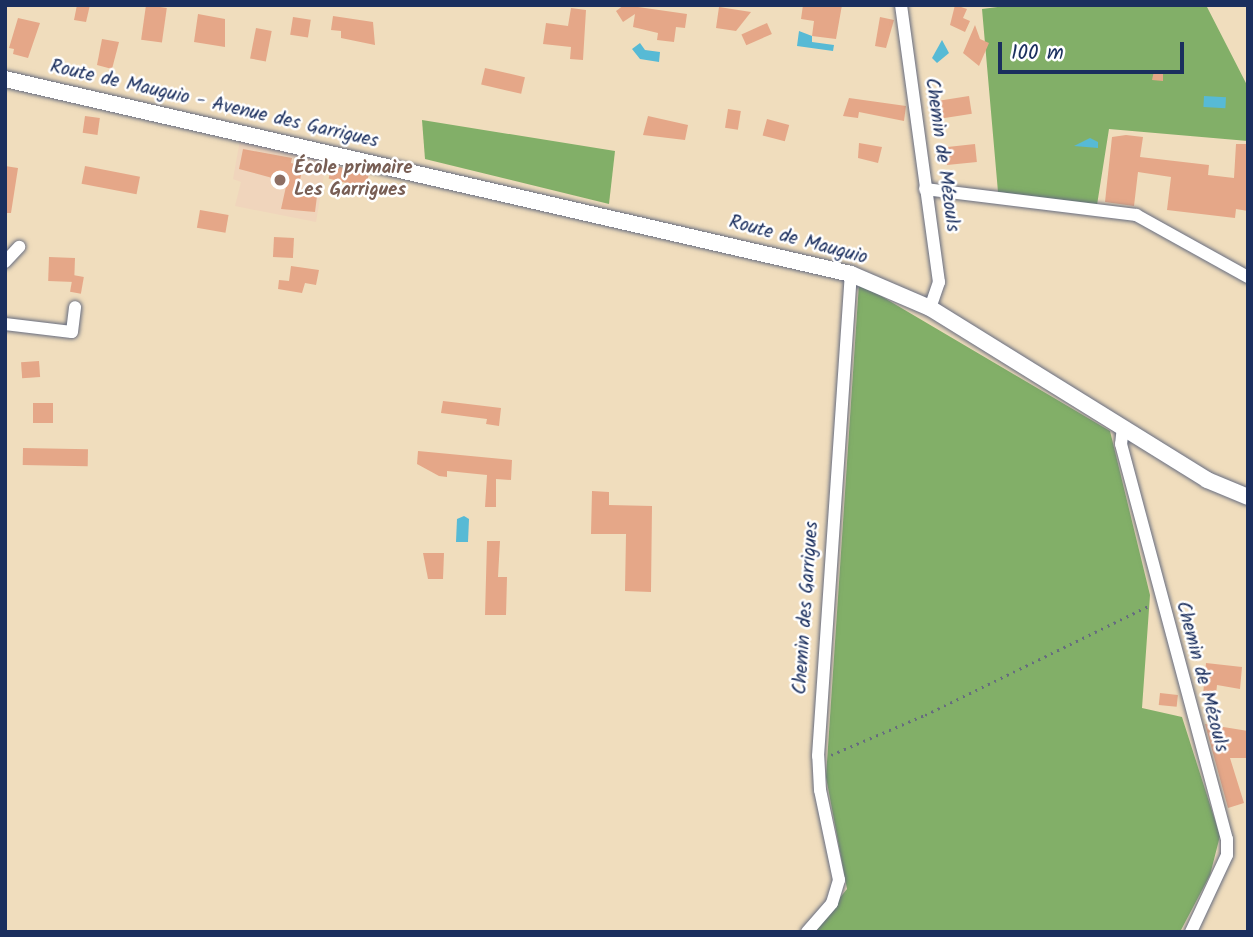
<!DOCTYPE html>
<meta charset="utf-8">
<style>
body{margin:0}
#map{position:relative;width:1253px;height:937px;overflow:hidden;background:#f0ddbd;font-family:Kalam,sans-serif}
div>[style]{position:absolute}
[style*='--x']{left:calc(var(--x)*1px);top:calc(var(--y)*1px);width:calc(var(--w)*1px);rotate:calc(var(--a)*1deg)}
.built>*{inset:0;background:#f0d5bc}
.forest>*{inset:0;background:#82af68}
.water>*{inset:0;background:#57bad5;transform-origin:0 0}
.building>*{inset:0;background:#e5a788;transform-origin:0 0}
.path>*{height:2.5px;margin-top:-1.25px;transform-origin:0;background:repeating-linear-gradient(90deg,#666c7f 0 2px,transparent 0 7px)}
.roads{filter:drop-shadow(0 0 2px #666c7f) drop-shadow(0 0 2px #666c7f)}
.minor>*{height:12px;margin:-6px;padding:0 6px;transform-origin:6px;border-radius:6px;background:#fff}
.tertiary>*{height:16px;margin:-8px;padding:0 8px;transform-origin:8px;border-radius:8px;background:#fff}
.dots>*{width:19px;height:19px;translate:-50% -50%;box-sizing:border-box;border:4px solid #fff;border-radius:50%}
span{translate:-50% -50%;white-space:nowrap;text-align:center;line-height:1.15;-webkit-text-stroke:5px #fff;paint-order:stroke}
.street-label{font-size:19px;color:#1b2f5e}
.education-label{font-size:19px;color:#785e54;font-weight:700}
.left{translate:0 -50%;text-align:left}
.frame{position:absolute;inset:0;border:7px solid #1b2f5e;pointer-events:none}
.scale{position:absolute;left:998px;top:42px;width:186px;height:32px;box-sizing:border-box;border:4px solid #1b2f5e;border-top:0;padding-left:9px;font-size:21px;line-height:24px;white-space:nowrap;color:#1b2f5e;-webkit-text-stroke:5px #fff;paint-order:stroke}
</style>
<div id="map">
<div class="built">
<div style="clip-path:polygon(240px 140px,327px 157px,316px 222px,235px 206px,241px 182px,233px 179px)"></div>
</div>
<div class="forest">
<div style="clip-path:polygon(1013px 5px,1206px 5px,1248px 87px,1248px 141px,1109px 129px,1097px 205px,998px 192px,982px 9px)"></div>
<div style="clip-path:polygon(422px 120px,615px 151px,609px 204px,425px 159px)"></div>
<div style="clip-path:polygon(859px 283px,1110px 431px,1150px 595px,1142px 708px,1182px 717px,1220px 836px,1210px 875px,1180px 932px,812px 932px,847px 889px,826px 777px)"></div>
</div>
<div class="water">
<div style="clip-path:polygon(799px 31px,812px 36px,812px 42px,834px 45px,833px 51px,797px 46px)"></div>
<div style="clip-path:polygon(942px 40px,949px 53px,937px 63px,932px 58px)"></div>
<div style="clip-path:polygon(640px 43px,645px 50px,660px 52px,659px 62px,640px 59px,632px 49px)"></div>
<div style="left:1204px;top:96px;width:22px;height:11px;rotate:3deg"></div>
<div style="clip-path:polygon(1090px 138px,1098px 142px,1098px 148px,1074px 146px)"></div>
<div style="clip-path:polygon(464px 516px,469px 519px,468px 542px,456px 542px,457px 519px)"></div>
</div>
<div class="building">
<div style="clip-path:polygon(77px 5px,90px 5px,86px 22px,74px 20px)"></div>
<div style="left:146px;top:5px;width:21px;height:35px;rotate:8deg"></div>
<div style="clip-path:polygon(624px 5px,687px 14px,685px 28px,676px 27px,674px 42px,657px 40px,658px 33px,633px 27px,635px 14px,623px 22px,616px 11px)"></div>
<div style="clip-path:polygon(803px 5px,842px 5px,836px 39px,812px 36px,814px 21px,801px 19px)"></div>
<div style="clip-path:polygon(955px 5px,967px 9px,963px 18px,970px 21px,965px 32px,950px 25px)"></div>
<div style="clip-path:polygon(719px 7px,751px 12px,736px 31px,716px 28px)"></div>
<div style="clip-path:polygon(571px 8px,586px 10px,583px 60px,570px 59px,571px 47px,543px 44px,546px 23px,568px 26px)"></div>
<div style="clip-path:polygon(198px 14px,225px 19px,225px 47px,194px 42px)"></div>
<div style="clip-path:polygon(333px 16px,373px 22px,375px 45px,341px 38px,341px 31px,331px 30px)"></div>
<div style="left:293px;top:17px;width:18px;height:18px;rotate:9deg"></div>
<div style="clip-path:polygon(880px 17px,894px 20px,886px 48px,875px 46px)"></div>
<div style="clip-path:polygon(18px 18px,40px 23px,28px 58px,13px 54px,14px 49px,9px 48px)"></div>
<div style="left:767px;top:23px;width:12px;height:28px;rotate:66deg"></div>
<div style="clip-path:polygon(975px 25px,980px 39px,989px 43px,979px 66px,963px 53px)"></div>
<div style="left:256px;top:28px;width:16px;height:31px;rotate:11deg"></div>
<div style="clip-path:polygon(102px 39px,119px 42px,112px 69px,97px 65px)"></div>
<div style="left:485px;top:68px;width:41px;height:17px;rotate:13deg"></div>
<div style="clip-path:polygon(1154px 71px,1163px 71px,1163px 81px,1152px 80px)"></div>
<div style="left:969px;top:96px;width:18px;height:29px;rotate:81deg"></div>
<div style="clip-path:polygon(849px 98px,906px 106px,904px 121px,859px 112px,858px 118px,843px 116px)"></div>
<div style="left:728px;top:109px;width:13px;height:19px;rotate:9deg"></div>
<div style="left:85px;top:116px;width:15px;height:17px;rotate:8deg"></div>
<div style="clip-path:polygon(648px 116px,688px 125px,685px 140px,643px 135px)"></div>
<div style="left:767px;top:119px;width:23px;height:17px;rotate:15deg"></div>
<div style="clip-path:polygon(1126px 135px,1143px 137px,1140px 157px,1209px 165px,1208px 175px,1234px 178px,1236px 144px,1248px 144px,1248px 211px,1236px 209px,1235px 218px,1167px 210px,1171px 177px,1138px 172px,1134px 206px,1105px 202px,1112px 137px)"></div>
<div style="clip-path:polygon(859px 143px,882px 147px,878px 163px,858px 158px)"></div>
<div style="left:975px;top:144px;width:18px;height:30px;rotate:84deg"></div>
<div style="clip-path:polygon(243px 149px,292px 158px,291px 163px,303px 166px,297px 194px,317px 196px,315px 212px,281px 209px,287px 182px,239px 169px)"></div>
<div style="left:332px;top:165px;width:38px;height:14px;rotate:14deg"></div>
<div style="clip-path:polygon(5px 166px,18px 168px,11px 213px,5px 213px)"></div>
<div style="left:85px;top:166px;width:56px;height:18px;rotate:11deg"></div>
<div style="left:200px;top:210px;width:29px;height:18px;rotate:10deg"></div>
<div style="left:274px;top:237px;width:20px;height:20px;rotate:3deg"></div>
<div style="left:49px;top:257px;width:26px;height:24px;rotate:2deg"></div>
<div style="clip-path:polygon(291px 266px,319px 270px,316px 285px,305px 283px,302px 293px,278px 289px,279px 280px,289px 281px)"></div>
<div style="left:73px;top:275px;width:11px;height:17px;rotate:10deg"></div>
<div style="left:39px;top:361px;width:16px;height:18px;rotate:86deg"></div>
<div style="clip-path:polygon(443px 401px,501px 408px,499px 426px,486px 424px,487px 419px,441px 413px)"></div>
<div style="left:33px;top:403px;width:20px;height:20px"></div>
<div style="left:23px;top:448px;width:65px;height:17px;rotate:1deg"></div>
<div style="clip-path:polygon(418px 451px,512px 460px,511px 480px,496px 479px,496px 507px,485px 507px,487px 475px,447px 471px,447px 477px,439px 476px,417px 464px)"></div>
<div style="clip-path:polygon(592px 491px,609px 492px,609px 505px,652px 506px,651px 592px,625px 591px,626px 534px,591px 534px)"></div>
<div style="clip-path:polygon(487px 541px,500px 541px,498px 577px,507px 577px,506px 615px,485px 615px)"></div>
<div style="clip-path:polygon(423px 553px,444px 553px,443px 579px,428px 579px)"></div>
<div style="clip-path:polygon(1206px 663px,1242px 667px,1240px 689px,1217px 685px,1216px 695px,1203px 695px)"></div>
<div style="left:1160px;top:693px;width:18px;height:12px;rotate:6deg"></div>
<div style="clip-path:polygon(1205px 724px,1248px 731px,1248px 758px,1230px 758px,1244px 803px,1228px 808px)"></div>
</div>
<div class="path">
<div style="--x:831;--y:755;--w:102;--a:-23.1"></div>
<div style="--x:925;--y:715;--w:251;--a:-26"></div>
</div>
<div class="roads">
<div class="minor">
<div style="--x:901;--y:5;--w:280;--a:82.2"></div>
<div style="--x:939;--y:282;--w:28;--a:109"></div>
<div style="--x:925;--y:189;--w:213;--a:7"></div>
<div style="--x:1136;--y:215;--w:128;--a:29"></div>
<div style="--x:5;--y:262;--w:21;--a:-47"></div>
<div style="--x:5;--y:324;--w:67;--a:6.8"></div>
<div style="--x:72;--y:332;--w:25;--a:-83"></div>
<div style="--x:1123;--y:426;--w:18;--a:96"></div>
<div style="--x:1121;--y:444;--w:409;--a:75"></div>
<div style="--x:1227;--y:839;--w:16;--a:90"></div>
<div style="--x:1227;--y:855;--w:85;--a:115.1"></div>
<div style="--x:807;--y:932;--w:38;--a:-49"></div>
<div style="--x:832;--y:903;--w:24;--a:-73"></div>
<div style="--x:839;--y:880;--w:92;--a:-101.9"></div>
<div style="--x:820;--y:790;--w:34;--a:-93"></div>
<div style="--x:818;--y:756;--w:483;--a:-86.1"></div>
</div>
<div class="tertiary">
<div style="--x:5;--y:79;--w:868;--a:12.98"></div>
<div style="--x:851;--y:274;--w:86;--a:23.3"></div>
<div style="--x:930;--y:308;--w:326;--a:31.8"></div>
<div style="--x:1207;--y:480;--w:44;--a:22.5"></div>
</div>
</div>
<div class="dots">
<div style="left:280px;top:180px;background:#8d6e63"></div>
</div>
<div class="street-label">
<span style="left:214px;top:105px;rotate:13deg">Route de Mauguio - Avenue des Garrigues</span>
<span style="left:941px;top:155px;rotate:82deg">Chemin de Mézouls</span>
<span style="left:798px;top:241px;rotate:15deg">Route de Mauguio</span>
<span style="left:807px;top:608px;rotate:-86deg">Chemin des Garrigues</span>
<span style="left:1201px;top:677px;rotate:75deg">Chemin de Mézouls</span>
</div>
<div class="education-label">
<span class="left" style="left:294px;top:180px">École primaire<br>Les Garrigues</span>
</div>
<div class="frame"></div>
<div class="scale">100 m</div>
</div>
